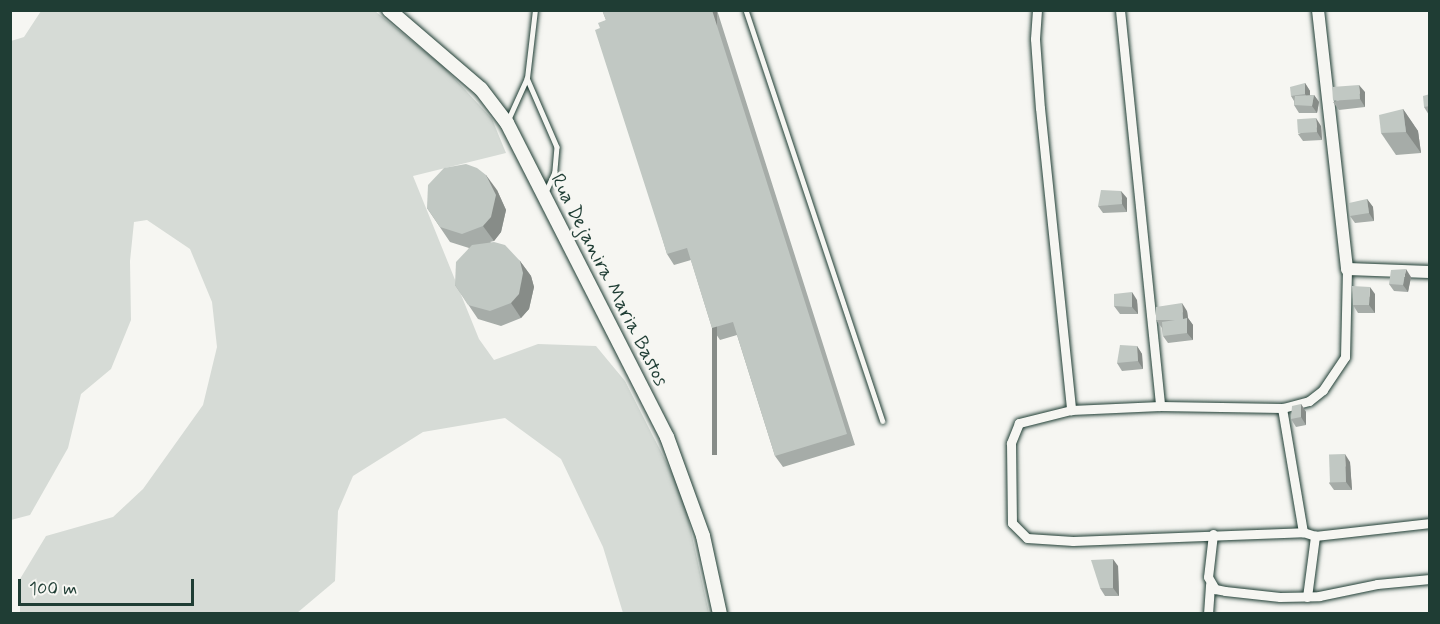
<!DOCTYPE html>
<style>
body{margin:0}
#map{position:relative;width:1440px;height:624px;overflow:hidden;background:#f6f6f2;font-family:Mynerve,sans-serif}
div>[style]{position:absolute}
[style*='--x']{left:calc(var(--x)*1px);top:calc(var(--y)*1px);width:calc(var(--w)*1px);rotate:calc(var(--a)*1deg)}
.green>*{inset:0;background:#d6dbd6}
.roads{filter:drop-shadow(0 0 2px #1f3d34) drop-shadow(0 0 2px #1f3d34)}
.service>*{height:4.5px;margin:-2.25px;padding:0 2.25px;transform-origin:2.25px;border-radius:2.25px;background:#f6f6f2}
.minor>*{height:9px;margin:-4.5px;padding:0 4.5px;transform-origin:4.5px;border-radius:4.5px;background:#f6f6f2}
.tertiary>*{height:12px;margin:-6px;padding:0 6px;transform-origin:6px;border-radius:6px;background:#f6f6f2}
.secondary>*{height:14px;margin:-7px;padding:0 7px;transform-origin:7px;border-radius:7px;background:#f6f6f2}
.wall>*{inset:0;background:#a6aca8}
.shaded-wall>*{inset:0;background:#878c88;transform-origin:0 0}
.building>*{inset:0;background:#c1c8c3;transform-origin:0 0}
span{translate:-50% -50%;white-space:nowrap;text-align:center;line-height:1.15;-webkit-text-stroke:5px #f6f6f2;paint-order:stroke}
.street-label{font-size:20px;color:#1f3d34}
.frame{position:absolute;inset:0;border:12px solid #1f3d34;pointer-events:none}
.scale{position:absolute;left:18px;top:579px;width:176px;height:27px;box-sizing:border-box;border:3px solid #1f3d34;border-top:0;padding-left:8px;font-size:18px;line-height:21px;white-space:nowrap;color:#1f3d34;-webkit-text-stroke:4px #f6f6f2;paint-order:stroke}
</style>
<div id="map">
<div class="green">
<div style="clip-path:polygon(41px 11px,375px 11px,444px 67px,492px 119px,506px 153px,413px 176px,479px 339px,494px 360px,538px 344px,596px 346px,625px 381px,683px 495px,709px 613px,623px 613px,603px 547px,561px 459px,505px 418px,423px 432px,353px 476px,338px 511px,335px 581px,297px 613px,20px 613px,20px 579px,46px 536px,113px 517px,143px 489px,203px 405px,217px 347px,212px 302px,190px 249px,147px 220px,134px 222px,130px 261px,131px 320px,111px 369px,81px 394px,68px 448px,30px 515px,11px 520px,11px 41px,24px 37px)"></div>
</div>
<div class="roads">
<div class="service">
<div style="--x:746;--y:10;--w:433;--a:71.6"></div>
<div style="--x:527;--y:78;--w:75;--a:66.5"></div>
<div style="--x:557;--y:147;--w:25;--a:95"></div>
<div style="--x:555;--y:172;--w:22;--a:114"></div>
<div style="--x:508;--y:120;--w:46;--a:-65.7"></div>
<div style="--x:527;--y:78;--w:68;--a:-83.3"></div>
</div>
<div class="minor">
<div style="--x:1037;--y:10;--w:29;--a:94"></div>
<div style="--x:1035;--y:39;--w:69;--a:85.9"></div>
<div style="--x:1040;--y:108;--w:304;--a:84.1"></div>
<div style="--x:1120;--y:10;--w:398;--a:84.2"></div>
<div style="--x:1347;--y:269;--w:88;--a:91.3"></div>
<div style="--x:1345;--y:357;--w:40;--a:124"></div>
<div style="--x:1323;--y:390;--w:18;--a:142"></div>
<div style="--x:1309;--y:401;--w:28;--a:165"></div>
<div style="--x:1282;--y:408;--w:122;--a:-179.1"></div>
<div style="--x:1160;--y:406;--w:89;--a:177.4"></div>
<div style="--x:1071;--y:410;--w:54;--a:166"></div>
<div style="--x:1019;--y:423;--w:22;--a:112"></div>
<div style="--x:1011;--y:443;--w:80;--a:89.3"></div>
<div style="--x:1012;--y:523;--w:21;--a:45"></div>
<div style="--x:1027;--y:538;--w:46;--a:3.7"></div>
<div style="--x:1073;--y:541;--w:230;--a:-2.2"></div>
<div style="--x:1303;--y:532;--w:13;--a:18"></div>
<div style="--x:1315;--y:536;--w:116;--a:-6.4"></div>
<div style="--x:1282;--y:408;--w:126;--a:80.4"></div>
<div style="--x:1213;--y:534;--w:43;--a:96.6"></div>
<div style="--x:1208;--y:577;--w:14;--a:60"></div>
<div style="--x:1215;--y:589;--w:10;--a:11"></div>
<div style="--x:1225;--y:591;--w:55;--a:6.2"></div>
<div style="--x:1280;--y:597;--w:39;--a:-1"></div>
<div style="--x:1319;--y:596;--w:59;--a:-11.7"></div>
<div style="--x:1377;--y:584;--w:53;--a:-5.4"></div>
<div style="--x:1307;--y:597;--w:62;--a:-82.5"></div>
<div style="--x:1208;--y:614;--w:30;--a:-86"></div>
</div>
<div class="tertiary">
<div style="--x:1318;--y:10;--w:261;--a:83.6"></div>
<div style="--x:1347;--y:269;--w:83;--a:2.1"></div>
</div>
<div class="secondary">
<div style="--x:389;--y:10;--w:121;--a:40.7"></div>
<div style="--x:481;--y:89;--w:43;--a:52.6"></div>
<div style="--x:507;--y:123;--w:352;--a:63"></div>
<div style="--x:667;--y:437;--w:105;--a:70"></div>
<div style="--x:703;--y:536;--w:80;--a:77.7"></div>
</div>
</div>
<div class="wall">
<div style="clip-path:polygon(602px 10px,717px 10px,855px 445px,783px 467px,775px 456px,737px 335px,720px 340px,712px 328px,691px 260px,674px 265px,667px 254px,600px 28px,606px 20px)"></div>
<div style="clip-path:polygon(1305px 83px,1310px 91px,1310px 95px,1314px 95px,1319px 102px,1317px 113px,1299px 113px,1294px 105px,1294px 101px,1291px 96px)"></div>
<div style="clip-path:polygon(1365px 92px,1365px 107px,1339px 110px,1333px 102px)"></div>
<div style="clip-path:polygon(1430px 94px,1430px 114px,1429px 115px,1424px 107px)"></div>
<div style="clip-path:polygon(1403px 109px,1418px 131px,1421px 153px,1396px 155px,1381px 133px)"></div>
<div style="clip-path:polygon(1321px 126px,1322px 140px,1303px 141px,1298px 134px)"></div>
<div style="clip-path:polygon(497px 190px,506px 210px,501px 232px,494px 241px,490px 242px,520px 261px,531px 276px,534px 287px,529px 309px,521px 318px,501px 326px,478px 319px,455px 285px,469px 248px,450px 242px,427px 208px)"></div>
<div style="clip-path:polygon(1127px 198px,1127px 212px,1103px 213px,1098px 206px)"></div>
<div style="clip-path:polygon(1367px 199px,1373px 207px,1374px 221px,1355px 223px,1350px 216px)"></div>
<div style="clip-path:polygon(1411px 277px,1408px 292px,1394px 291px,1389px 284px)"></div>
<div style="clip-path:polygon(1375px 294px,1375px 313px,1358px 313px,1353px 305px)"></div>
<div style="clip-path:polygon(1137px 300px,1138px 314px,1120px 314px,1114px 306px)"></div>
<div style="clip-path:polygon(1187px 311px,1188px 318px,1193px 325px,1193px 340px,1168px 343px,1163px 336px,1162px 328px,1156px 320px)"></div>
<div style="clip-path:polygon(1137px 346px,1142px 354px,1143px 369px,1122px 371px,1117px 363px)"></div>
<div style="clip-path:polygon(1301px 404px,1306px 412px,1306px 425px,1296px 427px,1291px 419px)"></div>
<div style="clip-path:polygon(1350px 462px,1352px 490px,1334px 490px,1329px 483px)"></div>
<div style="clip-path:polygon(1118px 566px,1119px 596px,1105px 596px,1100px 588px)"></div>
</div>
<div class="shaded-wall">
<div style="left:712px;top:10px;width:5px;height:445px"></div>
<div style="clip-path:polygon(1305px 83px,1310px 91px,1310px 102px,1305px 94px)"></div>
<div style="clip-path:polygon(1359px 85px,1365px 92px,1365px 107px,1360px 99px)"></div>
<div style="clip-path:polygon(1314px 95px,1319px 102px,1317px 113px,1312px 106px)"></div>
<div style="clip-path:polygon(1403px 109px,1418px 131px,1421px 153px,1406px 132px)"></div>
<div style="clip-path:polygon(1316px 118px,1321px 126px,1322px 140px,1317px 132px)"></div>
<div style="clip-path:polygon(486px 175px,497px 190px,506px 210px,501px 232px,494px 241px,483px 226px)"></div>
<div style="clip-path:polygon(1121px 191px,1127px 198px,1127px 212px,1122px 204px)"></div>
<div style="clip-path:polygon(1367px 199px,1373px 207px,1374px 221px,1369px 213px)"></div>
<div style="clip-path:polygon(520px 261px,531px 276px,534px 287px,529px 309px,521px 318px,511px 303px)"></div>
<div style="clip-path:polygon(1406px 269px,1411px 277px,1408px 292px,1403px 285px)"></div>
<div style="clip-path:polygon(1370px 287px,1375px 294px,1375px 313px,1369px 305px)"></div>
<div style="clip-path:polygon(1132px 292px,1137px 300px,1138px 314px,1132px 307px)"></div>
<div style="clip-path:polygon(1182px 303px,1187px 311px,1188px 318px,1193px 325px,1193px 340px,1187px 333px,1183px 319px)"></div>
<div style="clip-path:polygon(1137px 346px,1142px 354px,1143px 369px,1138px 361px)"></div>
<div style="clip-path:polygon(1301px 404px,1306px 412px,1306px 425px,1301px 417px)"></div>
<div style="clip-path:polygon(1345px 454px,1350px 462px,1352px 490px,1346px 482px)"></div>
<div style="clip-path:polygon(1113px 559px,1118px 566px,1119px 596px,1113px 588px)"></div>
</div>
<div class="building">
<div style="clip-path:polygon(602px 10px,712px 10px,847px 434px,775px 456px,733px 322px,712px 328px,687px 248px,667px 254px,595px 30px,600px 28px,598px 23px,606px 20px)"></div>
<div style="clip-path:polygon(1305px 83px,1305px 94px,1291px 96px,1290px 87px)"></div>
<div style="left:1359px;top:85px;width:14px;height:27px;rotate:86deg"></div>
<div style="clip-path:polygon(1430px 94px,1430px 106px,1424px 107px,1423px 96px)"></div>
<div style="clip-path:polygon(1314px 95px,1312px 106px,1294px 105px,1295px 96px)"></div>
<div style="clip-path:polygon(1403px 109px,1406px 132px,1381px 133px,1379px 115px)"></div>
<div style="left:1316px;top:118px;width:14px;height:19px;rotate:86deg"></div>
<div style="clip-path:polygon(466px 164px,477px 168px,486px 175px,496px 195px,491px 217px,483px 226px,462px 234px,440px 227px,427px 208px,428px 185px,444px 168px)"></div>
<div style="clip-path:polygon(1101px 190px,1121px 191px,1122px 204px,1098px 206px)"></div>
<div style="clip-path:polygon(1367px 199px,1369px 213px,1350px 216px,1349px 203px)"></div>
<div style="clip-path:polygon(494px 242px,505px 245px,520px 261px,523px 273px,519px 294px,511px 303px,490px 311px,468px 305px,455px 285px,456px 262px,472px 245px)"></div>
<div style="clip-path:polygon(1406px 269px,1403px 285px,1389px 284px,1391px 270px)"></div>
<div style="clip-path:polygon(1352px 286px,1370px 287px,1369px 305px,1353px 305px)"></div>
<div style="clip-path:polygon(1132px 292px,1132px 307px,1114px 306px,1114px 294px)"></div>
<div style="clip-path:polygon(1182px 303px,1183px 319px,1187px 318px,1187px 333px,1163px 336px,1162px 322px,1175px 320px,1156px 320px,1156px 307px)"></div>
<div style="clip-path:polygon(1120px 345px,1137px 346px,1138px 361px,1117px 363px)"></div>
<div style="clip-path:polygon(1301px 404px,1301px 417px,1291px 419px,1292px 406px)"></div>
<div style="left:1345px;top:454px;width:28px;height:16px;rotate:88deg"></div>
<div style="clip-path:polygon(1113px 559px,1113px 588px,1100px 588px,1091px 560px)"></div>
</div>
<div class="street-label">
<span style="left:609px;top:280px;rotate:63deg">Rua Dejanira Maria Bastos</span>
</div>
<div class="frame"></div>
<div class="scale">100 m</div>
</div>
